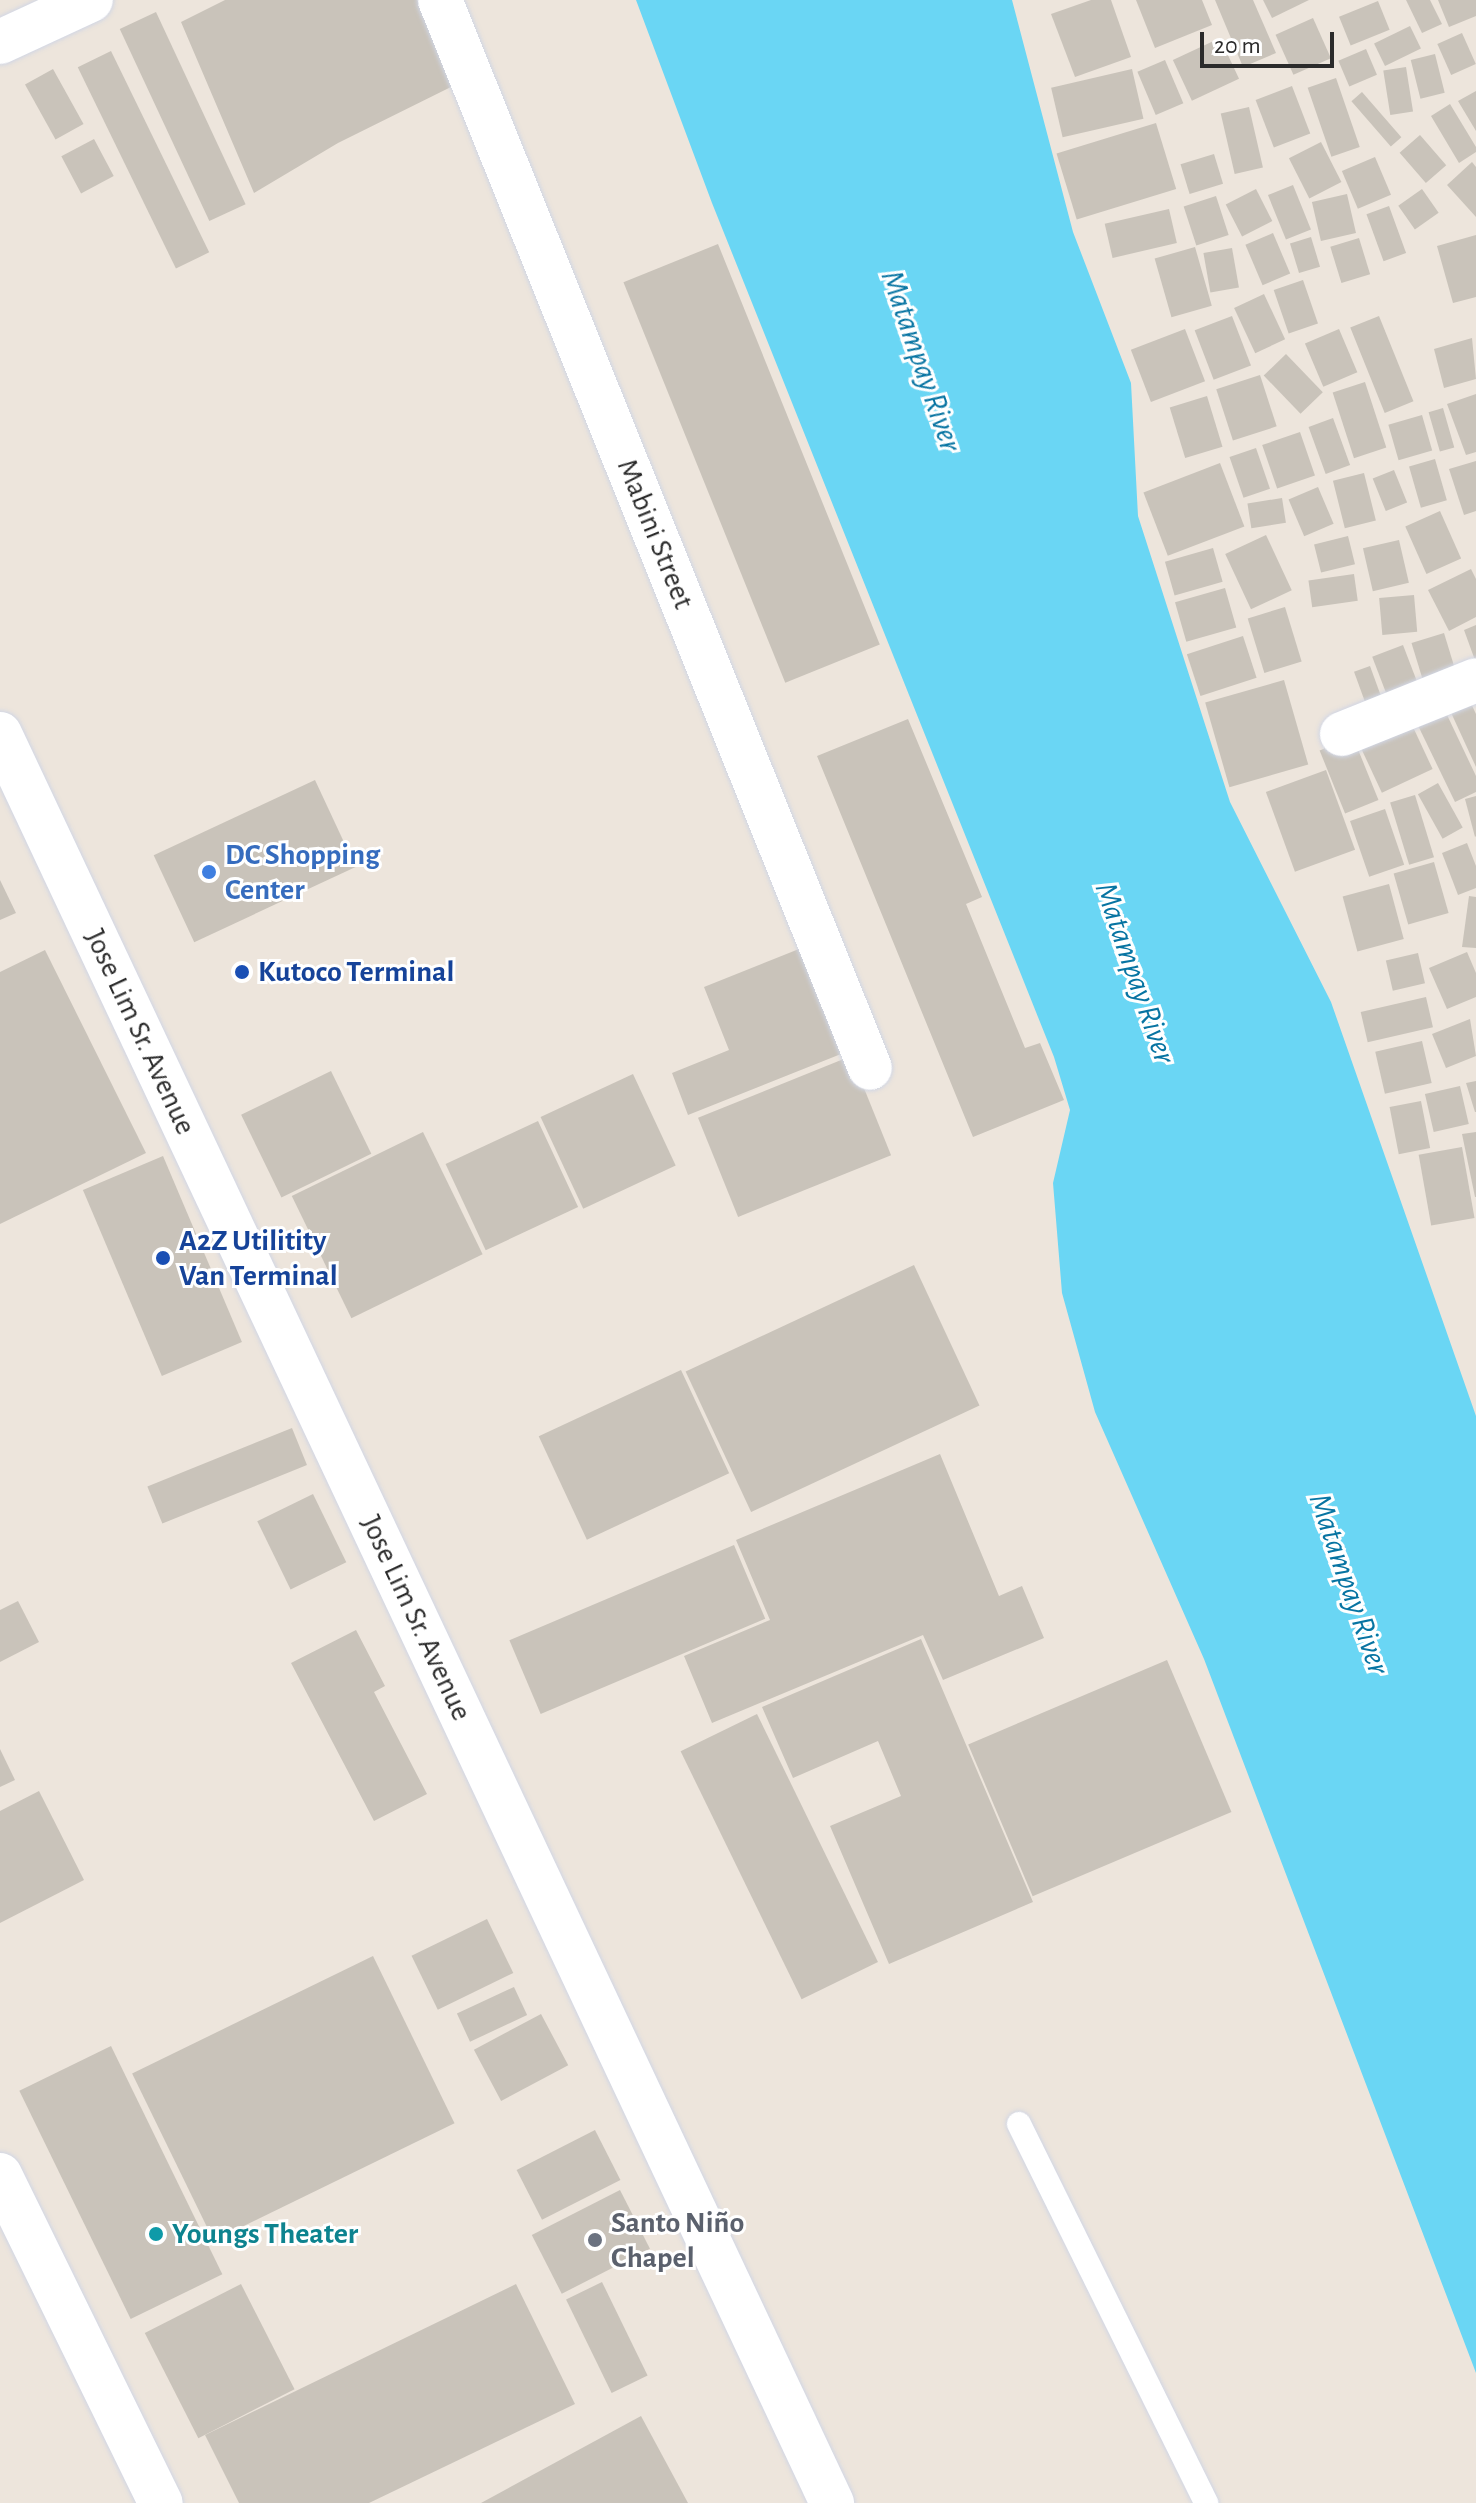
<!DOCTYPE html>
<meta charset="utf-8">
<style>
body{margin:0}
#map{position:relative;width:1476px;height:2503px;overflow:hidden;background:#ede5dc;font-family:"Alegreya Sans",sans-serif}
div>[style]{position:absolute}
[style*='--x']{left:calc(var(--x)*1px);top:calc(var(--y)*1px);width:calc(var(--w)*1px);rotate:calc(var(--a)*1deg)}
.water>*{inset:0;background:#6ad6f4}
.building>*{inset:0;background:#c9c3ba;transform-origin:0 0}
.roads{filter:drop-shadow(0 0 2px #d1d6e4) drop-shadow(0 0 2px #d1d6e4)}
.service>*{height:24px;margin:-12px;padding:0 12px;transform-origin:12px;border-radius:12px;background:#fff}
.minor>*{height:44px;margin:-22px;padding:0 22px;transform-origin:22px;border-radius:22px;background:#fff}
.tertiary>*{height:44px;margin:-22px;padding:0 22px;transform-origin:22px;border-radius:22px;background:#fff}
.secondary>*{height:44px;margin:-22px;padding:0 22px;transform-origin:22px;border-radius:22px;background:#fff}
.dots>*{width:22px;height:22px;translate:-50% -50%;box-sizing:border-box;border:4px solid #fff;border-radius:50%}
span{translate:-50% -50%;white-space:nowrap;text-align:center;line-height:1.15;-webkit-text-stroke:6px #fff;paint-order:stroke}
.street-label{font-size:30px;color:#2b2b2b}
.shop-label{font-size:30px;color:#366cbe;font-weight:700}
.left{translate:0 -50%;text-align:left}
.transit-label{font-size:30px;color:#164399;font-weight:700}
.worship-label{font-size:30px;color:#5b616d;font-weight:700}
.culture-label{font-size:30px;color:#0d838f;font-weight:700}
.water-label{font-size:32px;color:#0774a2;font-style:italic}
.scale{position:absolute;left:1200px;top:32px;width:134px;height:36px;box-sizing:border-box;border:4px solid #2b2b2b;border-top:0;padding-left:10px;font-size:24px;line-height:28px;white-space:nowrap;color:#2b2b2b;-webkit-text-stroke:6px #fff;paint-order:stroke}
</style>
<div id="map">
<div class="water">
<div style="clip-path:polygon(636px 0,1012px 0,1073px 232px,1131px 383px,1138px 516px,1230px 802px,1331px 1002px,1476px 1416px,1476px 2373px,1204px 1659px,1095px 1412px,1062px 1293px,1053px 1183px,1070px 1110px,1054px 1057px,712px 203px)"></div>
</div>
<div class="building">
<div style="clip-path:polygon(225px 0,419px 0,461px 82px,338px 143px,254px 193px,181px 22px)"></div>
<div style="clip-path:polygon(1091px 0,1111px 0,1131px 57px,1075px 77px,1051px 14px)"></div>
<div style="clip-path:polygon(1136px 0,1202px 0,1212px 25px,1155px 48px)"></div>
<div style="clip-path:polygon(1215px 0,1253px 0,1276px 53px,1243px 67px)"></div>
<div style="clip-path:polygon(1263px 0,1309px 0,1272px 18px)"></div>
<div style="clip-path:polygon(1406px 0,1430px 0,1442px 24px,1422px 33px)"></div>
<div style="clip-path:polygon(1438px 0,1476px 0,1476px 16px,1449px 27px)"></div>
<div style="left:1378px;top:1px;width:31px;height:42px;rotate:68deg"></div>
<div style="left:156px;top:12px;width:212px;height:40px;rotate:65deg"></div>
<div style="left:1313px;top:18px;width:44px;height:41px;rotate:66deg"></div>
<div style="left:1410px;top:26px;width:25px;height:40px;rotate:64deg"></div>
<div style="left:1462px;top:33px;width:34px;height:27px;rotate:66deg"></div>
<div style="left:1220px;top:38px;width:45px;height:52px;rotate:65deg"></div>
<div style="left:1366px;top:49px;width:28px;height:30px;rotate:67deg"></div>
<div style="left:111px;top:51px;width:224px;height:37px;rotate:64deg"></div>
<div style="left:1435px;top:54px;width:40px;height:25px;rotate:76deg"></div>
<div style="left:1165px;top:60px;width:47px;height:30px;rotate:67deg"></div>
<div style="left:1406px;top:67px;width:45px;height:23px;rotate:81deg"></div>
<div style="left:53px;top:69px;width:63px;height:32px;rotate:61deg"></div>
<div style="left:1132px;top:69px;width:51px;height:83px;rotate:77deg"></div>
<div style="left:1336px;top:78px;width:73px;height:30px;rotate:71deg"></div>
<div style="left:1292px;top:86px;width:51px;height:39px;rotate:69deg"></div>
<div style="clip-path:polygon(1476px 91px,1476px 131px,1458px 101px)"></div>
<div style="left:1362px;top:92px;width:60px;height:14px;rotate:49deg"></div>
<div style="clip-path:polygon(1450px 104px,1476px 147px,1476px 152px,1459px 163px,1431px 116px)"></div>
<div style="left:1249px;top:107px;width:62px;height:29px;rotate:77deg"></div>
<div style="left:1156px;top:123px;width:69px;height:104px;rotate:73deg"></div>
<div style="left:1420px;top:135px;width:40px;height:27px;rotate:49deg"></div>
<div style="left:94px;top:139px;width:42px;height:37px;rotate:62deg"></div>
<div style="left:1321px;top:142px;width:45px;height:36px;rotate:63deg"></div>
<div style="left:1214px;top:154px;width:31px;height:35px;rotate:73deg"></div>
<div style="left:1375px;top:157px;width:41px;height:36px;rotate:67deg"></div>
<div style="clip-path:polygon(1472px 162px,1476px 167px,1476px 217px,1447px 185px)"></div>
<div style="left:1293px;top:185px;width:48px;height:27px;rotate:68deg"></div>
<div style="left:1256px;top:189px;width:36px;height:34px;rotate:63deg"></div>
<div style="left:1422px;top:189px;width:29px;height:29px;rotate:55deg"></div>
<div style="left:1347px;top:194px;width:40px;height:36px;rotate:77deg"></div>
<div style="left:1216px;top:196px;width:41px;height:34px;rotate:72deg"></div>
<div style="left:1389px;top:206px;width:50px;height:24px;rotate:70deg"></div>
<div style="left:1169px;top:209px;width:35px;height:66px;rotate:77deg"></div>
<div style="left:1273px;top:233px;width:44px;height:30px;rotate:67deg"></div>
<div style="clip-path:polygon(1476px 235px,1476px 297px,1453px 303px,1437px 246px)"></div>
<div style="left:1311px;top:237px;width:31px;height:22px;rotate:73deg"></div>
<div style="left:1359px;top:238px;width:38px;height:30px;rotate:73deg"></div>
<div style="left:718px;top:244px;width:432px;height:102px;rotate:68deg"></div>
<div style="left:1195px;top:247px;width:61px;height:42px;rotate:74deg"></div>
<div style="left:1232px;top:248px;width:40px;height:29px;rotate:80deg"></div>
<div style="left:1303px;top:280px;width:46px;height:31px;rotate:71deg"></div>
<div style="left:1264px;top:294px;width:50px;height:33px;rotate:65deg"></div>
<div style="left:1232px;top:316px;width:53px;height:40px;rotate:69deg"></div>
<div style="left:1379px;top:316px;width:92px;height:31px;rotate:68deg"></div>
<div style="left:1185px;top:329px;width:56px;height:58px;rotate:69deg"></div>
<div style="left:1339px;top:329px;width:47px;height:37px;rotate:67deg"></div>
<div style="clip-path:polygon(1472px 338px,1476px 379px,1444px 388px,1434px 349px)"></div>
<div style="left:1286px;top:354px;width:53px;height:31px;rotate:46deg"></div>
<div style="left:1260px;top:375px;width:54px;height:46px;rotate:72deg"></div>
<div style="left:1365px;top:382px;width:69px;height:34px;rotate:72deg"></div>
<div style="clip-path:polygon(1476px 394px,1476px 452px,1466px 455px,1447px 404px)"></div>
<div style="left:1207px;top:396px;width:53px;height:39px;rotate:73deg"></div>
<div style="left:1443px;top:408px;width:41px;height:15px;rotate:74deg"></div>
<div style="left:1422px;top:415px;width:37px;height:35px;rotate:74deg"></div>
<div style="left:1333px;top:418px;width:50px;height:26px;rotate:70deg"></div>
<div style="left:1300px;top:432px;width:46px;height:40px;rotate:71deg"></div>
<div style="left:1256px;top:448px;width:43px;height:28px;rotate:71deg"></div>
<div style="left:1435px;top:459px;width:43px;height:27px;rotate:74deg"></div>
<div style="clip-path:polygon(1476px 461px,1476px 511px,1464px 515px,1449px 469px)"></div>
<div style="left:1220px;top:463px;width:68px;height:82px;rotate:69deg"></div>
<div style="left:1394px;top:470px;width:35px;height:23px;rotate:68deg"></div>
<div style="left:1364px;top:473px;width:49px;height:32px;rotate:76deg"></div>
<div style="left:1318px;top:487px;width:40px;height:32px;rotate:67deg"></div>
<div style="left:1282px;top:498px;width:25px;height:35px;rotate:81deg"></div>
<div style="left:1440px;top:511px;width:52px;height:38px;rotate:66deg"></div>
<div style="left:1266px;top:535px;width:61px;height:45px;rotate:65deg"></div>
<div style="left:1348px;top:536px;width:29px;height:35px;rotate:76deg"></div>
<div style="left:1399px;top:540px;width:44px;height:37px;rotate:77deg"></div>
<div style="left:1213px;top:548px;width:35px;height:50px;rotate:74deg"></div>
<div style="clip-path:polygon(1471px 569px,1476px 579px,1476px 617px,1449px 631px,1428px 590px)"></div>
<div style="left:1354px;top:574px;width:27px;height:46px;rotate:82deg"></div>
<div style="left:1225px;top:588px;width:41px;height:52px;rotate:74deg"></div>
<div style="left:1414px;top:595px;width:37px;height:35px;rotate:85deg"></div>
<div style="left:1285px;top:607px;width:57px;height:39px;rotate:73deg"></div>
<div style="clip-path:polygon(1476px 625px,1476px 663px,1464px 630px)"></div>
<div style="left:1444px;top:633px;width:48px;height:34px;rotate:73deg"></div>
<div style="left:1243px;top:636px;width:44px;height:59px;rotate:72deg"></div>
<div style="left:1403px;top:645px;width:50px;height:33px;rotate:69deg"></div>
<div style="left:1370px;top:666px;width:45px;height:17px;rotate:70deg"></div>
<div style="left:1284px;top:680px;width:88px;height:82px;rotate:74deg"></div>
<div style="clip-path:polygon(1468px 697px,1476px 714px,1476px 767px,1448px 706px)"></div>
<div style="clip-path:polygon(1439px 698px,1476px 776px,1476px 792px,1455px 802px,1411px 711px)"></div>
<div style="left:1406px;top:712px;width:63px;height:56px;rotate:65deg"></div>
<div style="clip-path:polygon(908px 719px,982px 897px,966px 904px,1025px 1048px,1040px 1043px,1064px 1100px,973px 1137px,817px 756px)"></div>
<div style="left:1353px;top:737px;width:68px;height:36px;rotate:68deg"></div>
<div style="left:1326px;top:770px;width:85px;height:64px;rotate:70deg"></div>
<div style="left:315px;top:780px;width:96px;height:178px;rotate:65deg"></div>
<div style="left:1438px;top:783px;width:51px;height:23px;rotate:61deg"></div>
<div style="left:1415px;top:795px;width:65px;height:26px;rotate:73deg"></div>
<div style="clip-path:polygon(1476px 796px,1476px 836px,1475px 837px,1465px 799px)"></div>
<div style="left:1385px;top:809px;width:59px;height:37px;rotate:71deg"></div>
<div style="clip-path:polygon(1467px 843px,1476px 866px,1476px 888px,1458px 895px,1442px 853px)"></div>
<div style="left:1434px;top:862px;width:53px;height:42px;rotate:74deg"></div>
<div style="clip-path:polygon(0 880px,16px 913px,0 920px)"></div>
<div style="left:1389px;top:884px;width:57px;height:48px;rotate:75deg"></div>
<div style="clip-path:polygon(1469px 896px,1476px 897px,1476px 948px,1462px 947px)"></div>
<div style="clip-path:polygon(804px 947px,846px 1052px,688px 1115px,672px 1073px,729px 1050px,704px 987px)"></div>
<div style="clip-path:polygon(45px 950px,146px 1153px,0 1224px,0 972px)"></div>
<div style="clip-path:polygon(1467px 952px,1476px 973px,1476px 997px,1447px 1009px,1429px 968px)"></div>
<div style="left:1418px;top:953px;width:31px;height:33px;rotate:77deg"></div>
<div style="left:1426px;top:997px;width:31px;height:67px;rotate:77deg"></div>
<div style="clip-path:polygon(1470px 1019px,1476px 1056px,1446px 1068px,1432px 1034px)"></div>
<div style="left:1422px;top:1041px;width:43px;height:48px;rotate:77deg"></div>
<div style="left:851px;top:1056px;width:107px;height:165px;rotate:68deg"></div>
<div style="left:331px;top:1071px;width:92px;height:100px;rotate:64deg"></div>
<div style="left:633px;top:1074px;width:101px;height:102px;rotate:65deg"></div>
<div style="clip-path:polygon(1476px 1081px,1476px 1112px,1475px 1112px,1466px 1083px)"></div>
<div style="left:1460px;top:1086px;width:39px;height:36px;rotate:77deg"></div>
<div style="left:1421px;top:1101px;width:48px;height:32px;rotate:79deg"></div>
<div style="left:538px;top:1121px;width:95px;height:102px;rotate:65deg"></div>
<div style="left:423px;top:1132px;width:136px;height:146px;rotate:64deg"></div>
<div style="clip-path:polygon(1476px 1132px,1476px 1197px,1475px 1197px,1462px 1134px)"></div>
<div style="left:1462px;top:1147px;width:72px;height:44px;rotate:80deg"></div>
<div style="left:163px;top:1156px;width:202px;height:87px;rotate:67deg"></div>
<div style="left:914px;top:1265px;width:155px;height:252px;rotate:65deg"></div>
<div style="left:681px;top:1370px;width:114px;height:157px;rotate:65deg"></div>
<div style="left:292px;top:1428px;width:40px;height:156px;rotate:68deg"></div>
<div style="clip-path:polygon(940px 1454px,999px 1596px,1022px 1586px,1044px 1638px,943px 1680px,923px 1635px,712px 1723px,684px 1656px,770px 1620px,736px 1540px)"></div>
<div style="left:313px;top:1494px;width:76px;height:62px;rotate:64deg"></div>
<div style="left:734px;top:1545px;width:80px;height:244px;rotate:67deg"></div>
<div style="clip-path:polygon(18px 1601px,39px 1642px,0 1662px,0 1610px)"></div>
<div style="clip-path:polygon(356px 1630px,385px 1686px,374px 1692px,427px 1794px,374px 1821px,291px 1663px)"></div>
<div style="clip-path:polygon(921px 1639px,1033px 1902px,889px 1964px,830px 1826px,901px 1796px,878px 1741px,793px 1778px,762px 1707px)"></div>
<div style="left:1167px;top:1660px;width:165px;height:216px;rotate:67deg"></div>
<div style="left:757px;top:1714px;width:276px;height:85px;rotate:64deg"></div>
<div style="clip-path:polygon(0 1749px,15px 1780px,0 1787px)"></div>
<div style="clip-path:polygon(39px 1791px,84px 1880px,0 1923px,0 1811px)"></div>
<div style="left:487px;top:1919px;width:60px;height:84px;rotate:64deg"></div>
<div style="left:373px;top:1956px;width:186px;height:268px;rotate:64deg"></div>
<div style="left:514px;top:1987px;width:31px;height:63px;rotate:65deg"></div>
<div style="left:541px;top:2014px;width:58px;height:76px;rotate:62deg"></div>
<div style="left:111px;top:2046px;width:254px;height:102px;rotate:64deg"></div>
<div style="left:595px;top:2130px;width:56px;height:88px;rotate:63deg"></div>
<div style="left:620px;top:2190px;width:66px;height:99px;rotate:63deg"></div>
<div style="left:602px;top:2282px;width:104px;height:40px;rotate:64deg"></div>
<div style="left:241px;top:2284px;width:118px;height:108px;rotate:63deg"></div>
<div style="clip-path:polygon(516px 2284px,575px 2404px,369px 2503px,239px 2503px,205px 2435px)"></div>
<div style="clip-path:polygon(641px 2416px,688px 2503px,481px 2503px)"></div>
</div>
<div class="roads">
<div class="service">
<div style="--x:1019;--y:2124;--w:423;--a:63.7"></div>
</div>
<div class="minor">
<div style="--x:440;--y:0;--w:1151;--a:68.07"></div>
<div style="--x:0;--y:42;--w:100;--a:-24.8"></div>
<div style="--x:1342;--y:734;--w:144;--a:-21.9"></div>
</div>
<div class="tertiary">
<div style="--x:0;--y:2175;--w:365;--a:63.9"></div>
</div>
<div class="secondary">
<div style="--x:0;--y:734;--w:1955;--a:64.81"></div>
</div>
</div>
<div class="dots">
<div style="left:209px;top:872px;background:#3f7fe0"></div>
<div style="left:242px;top:972px;background:#1a4fb4"></div>
<div style="left:163px;top:1258px;background:#1a4fb4"></div>
<div style="left:156px;top:2234px;background:#0f9aa8"></div>
<div style="left:595px;top:2240px;background:#6b7280"></div>
</div>
<div class="street-label">
<span style="left:655px;top:534px;rotate:68deg">Mabini Street</span>
<span style="left:140px;top:1032px;rotate:65deg">Jose Lim Sr. Avenue</span>
<span style="left:416px;top:1618px;rotate:65deg">Jose Lim Sr. Avenue</span>
</div>
<div class="shop-label">
<span class="left" style="left:225px;top:872px">DC Shopping<br>Center</span>
</div>
<div class="transit-label">
<span class="left" style="left:258px;top:972px">Kutoco Terminal</span>
<span class="left" style="left:179px;top:1258px">A2Z Utilitity<br>Van Terminal</span>
</div>
<div class="worship-label">
<span class="left" style="left:611px;top:2240px">Santo Niño<br>Chapel</span>
</div>
<div class="culture-label">
<span class="left" style="left:172px;top:2234px">Youngs Theater</span>
</div>
<div class="water-label">
<span style="left:921px;top:361px;rotate:71deg">Matampay River</span>
<span style="left:1135px;top:973px;rotate:71deg">Matampay River</span>
<span style="left:1349px;top:1584px;rotate:71deg">Matampay River</span>
</div>
<div class="scale">20 m</div>
</div>
